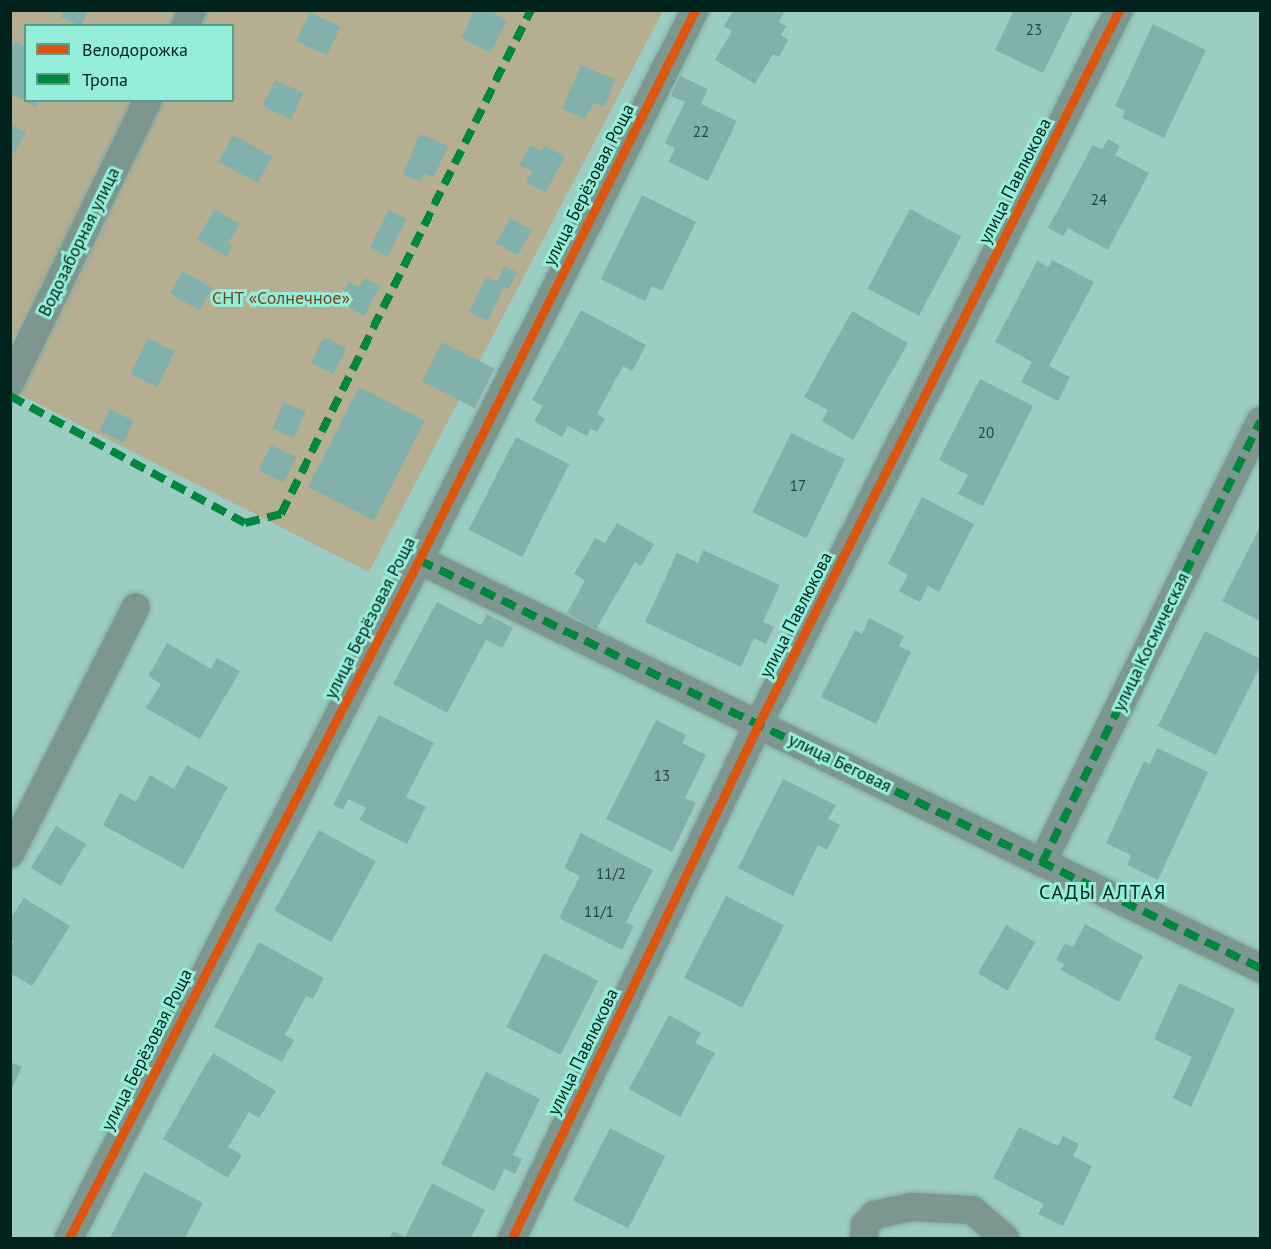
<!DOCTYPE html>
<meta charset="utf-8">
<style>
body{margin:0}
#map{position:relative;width:1271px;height:1249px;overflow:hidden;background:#9ccdc2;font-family:"PT Sans",sans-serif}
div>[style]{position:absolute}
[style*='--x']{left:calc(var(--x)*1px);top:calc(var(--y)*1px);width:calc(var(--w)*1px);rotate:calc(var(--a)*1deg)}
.green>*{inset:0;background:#b6ae91}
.building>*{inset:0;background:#82b0ac;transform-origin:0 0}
.roads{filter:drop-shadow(0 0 2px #84aaa2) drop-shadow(0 0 2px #84aaa2)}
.minor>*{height:28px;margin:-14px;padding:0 14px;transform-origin:14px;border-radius:14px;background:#7d9690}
.quiet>*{height:8px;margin-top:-4px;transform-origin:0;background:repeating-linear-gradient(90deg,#00873e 0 15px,transparent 0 23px)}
.cycleway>*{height:9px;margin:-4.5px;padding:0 4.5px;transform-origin:4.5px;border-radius:4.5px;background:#dc560d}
span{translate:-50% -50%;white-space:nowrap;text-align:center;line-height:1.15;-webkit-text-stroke:6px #95eeda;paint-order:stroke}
.number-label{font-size:15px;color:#204741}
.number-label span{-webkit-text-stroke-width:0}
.street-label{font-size:18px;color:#00241d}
.park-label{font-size:18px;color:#764720}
.neighbourhood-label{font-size:20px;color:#00241d;letter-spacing:1.5px}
.frame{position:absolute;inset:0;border:12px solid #00241d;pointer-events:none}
.legend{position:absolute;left:24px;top:24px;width:210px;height:78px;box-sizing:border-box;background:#95eeda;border:2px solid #599d8e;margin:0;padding:8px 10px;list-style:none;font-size:18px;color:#00241d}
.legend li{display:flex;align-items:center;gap:12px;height:30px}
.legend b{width:30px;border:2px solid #599d8e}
</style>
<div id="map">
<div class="green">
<div style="clip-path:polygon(evenodd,10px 11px,663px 11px,369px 572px,11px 390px,10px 11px,26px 26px,232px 26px,232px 100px,26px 100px,26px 26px)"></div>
</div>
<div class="building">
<div style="clip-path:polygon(64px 10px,88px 10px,81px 26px,60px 17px)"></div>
<div style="clip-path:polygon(475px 10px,489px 10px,507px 21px,490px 53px,461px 37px)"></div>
<div style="clip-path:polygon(734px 10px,785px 10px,779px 22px,786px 26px,781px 35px,788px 40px,779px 57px,773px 54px,755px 84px,715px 60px,732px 31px,724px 26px)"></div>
<div style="clip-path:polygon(1014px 10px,1074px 10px,1043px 73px,995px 50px)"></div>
<div style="left:310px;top:12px;width:34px;height:32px;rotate:26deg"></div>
<div style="clip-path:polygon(1153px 24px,1206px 50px,1164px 138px,1122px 118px,1125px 111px,1115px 106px)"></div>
<div style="clip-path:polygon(15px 41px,26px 47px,26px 100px,39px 100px,36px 107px,10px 93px,10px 49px)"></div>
<div style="clip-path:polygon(581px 65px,616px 80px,604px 107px,593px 103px,585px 119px,562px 109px)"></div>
<div style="clip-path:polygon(680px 76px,708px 89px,701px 104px,737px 121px,708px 181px,669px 162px,675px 148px,665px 143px,685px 102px,671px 96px)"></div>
<div style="left:275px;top:80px;width:31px;height:29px;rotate:25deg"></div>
<div style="clip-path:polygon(10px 124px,26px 133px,10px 159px)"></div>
<div style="clip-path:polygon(420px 134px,448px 146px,434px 177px,424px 173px,420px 182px,403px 174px)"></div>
<div style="left:233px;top:135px;width:45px;height:30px;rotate:29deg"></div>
<div style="clip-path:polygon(1108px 139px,1120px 146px,1115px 155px,1149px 173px,1108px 250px,1068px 228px,1063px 236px,1048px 228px,1093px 145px,1102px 150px)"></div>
<div style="clip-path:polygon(530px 145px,541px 151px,544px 145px,565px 157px,545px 193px,526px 182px,532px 172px,519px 165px)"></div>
<div style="clip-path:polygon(642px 195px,696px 222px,662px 291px,652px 286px,645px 301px,601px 279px)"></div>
<div style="clip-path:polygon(215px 209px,240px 224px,228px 243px,233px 246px,227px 257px,197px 239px)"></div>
<div style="left:910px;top:209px;width:58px;height:90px;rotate:28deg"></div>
<div style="left:389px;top:210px;width:20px;height:42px;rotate:27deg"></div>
<div style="left:510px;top:218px;width:25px;height:29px;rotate:29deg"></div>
<div style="clip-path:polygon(1052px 260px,1094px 282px,1049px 366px,1070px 377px,1058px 401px,1021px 382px,1032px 362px,995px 342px,1037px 261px,1049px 267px)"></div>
<div style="clip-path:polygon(504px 266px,517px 272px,509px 289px,504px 287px,488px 321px,469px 312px,486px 277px,497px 282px)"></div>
<div style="left:183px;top:271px;width:34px;height:26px;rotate:30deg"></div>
<div style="clip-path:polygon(365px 278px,380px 286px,364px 316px,339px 302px,349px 282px,359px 287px)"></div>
<div style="clip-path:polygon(581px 310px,646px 345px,632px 371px,623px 366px,597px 414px,605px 419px,597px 432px,591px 429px,587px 436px,568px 426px,562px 437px,534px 421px,543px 406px,532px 400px)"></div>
<div style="clip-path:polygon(852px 311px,908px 343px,853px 440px,822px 421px,828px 410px,804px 397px)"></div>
<div style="left:324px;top:337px;width:25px;height:29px;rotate:27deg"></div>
<div style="left:148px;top:338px;width:30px;height:40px;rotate:26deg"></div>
<div style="left:442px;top:342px;width:59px;height:44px;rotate:27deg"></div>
<div style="clip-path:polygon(980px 379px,1033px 406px,983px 506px,958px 494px,968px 475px,939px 460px)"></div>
<div style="left:359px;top:387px;width:74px;height:112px;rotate:27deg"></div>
<div style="left:284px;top:402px;width:24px;height:29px;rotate:24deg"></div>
<div style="left:110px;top:409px;width:27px;height:24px;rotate:27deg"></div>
<div style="left:791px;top:433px;width:60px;height:88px;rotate:26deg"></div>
<div style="left:516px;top:437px;width:60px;height:104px;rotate:27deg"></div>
<div style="left:271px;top:445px;width:28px;height:28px;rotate:26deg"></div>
<div style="clip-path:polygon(922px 497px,974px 524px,939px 592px,928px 586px,920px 602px,899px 591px,908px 575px,888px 564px)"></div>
<div style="clip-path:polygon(617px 523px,654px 544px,641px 566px,635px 562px,596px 629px,567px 613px,585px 580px,574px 574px,595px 538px,605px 543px)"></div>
<div style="clip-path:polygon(1260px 527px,1260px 621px,1222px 601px)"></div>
<div style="clip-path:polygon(703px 550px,780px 585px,763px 622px,774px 627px,766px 644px,754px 638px,741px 667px,645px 622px,677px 553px,698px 563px)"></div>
<div style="clip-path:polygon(437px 602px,481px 625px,487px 614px,513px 628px,502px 648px,486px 640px,447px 713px,393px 684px)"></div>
<div style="clip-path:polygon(869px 618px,904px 636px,899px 646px,911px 652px,876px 724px,821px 697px,855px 630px,862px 634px)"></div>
<div style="clip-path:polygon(1205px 631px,1260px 659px,1260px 667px,1216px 755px,1158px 726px)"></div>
<div style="clip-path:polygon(167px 643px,211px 669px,217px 658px,240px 671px,200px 739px,146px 708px,161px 684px,148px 676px)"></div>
<div style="clip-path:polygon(379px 715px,434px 743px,406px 797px,426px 807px,407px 844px,359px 820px,366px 808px,348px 799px,343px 810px,333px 805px)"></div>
<div style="clip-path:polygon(656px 720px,686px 735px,682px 743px,706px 755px,685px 798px,696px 803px,672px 852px,606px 819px)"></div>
<div style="clip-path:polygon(1157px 748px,1208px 772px,1158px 880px,1127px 865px,1131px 855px,1106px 843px,1144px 761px,1150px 764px)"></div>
<div style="clip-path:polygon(187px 765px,228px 787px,183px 869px,103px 825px,120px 793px,136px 802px,150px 775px,174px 789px)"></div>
<div style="clip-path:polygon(783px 779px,836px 805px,828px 819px,840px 825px,827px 850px,818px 845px,793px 896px,738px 868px)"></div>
<div style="left:56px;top:826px;width:35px;height:49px;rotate:31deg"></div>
<div style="left:319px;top:830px;width:65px;height:92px;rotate:29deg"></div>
<div style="clip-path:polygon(581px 833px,653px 870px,626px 922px,634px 926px,622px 950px,559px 918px,580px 876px,564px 868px)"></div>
<div style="left:726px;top:896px;width:65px;height:92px;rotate:27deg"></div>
<div style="clip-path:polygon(24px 898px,70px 926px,32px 986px,10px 973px,10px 947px,14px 941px,10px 938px,10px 919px)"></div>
<div style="clip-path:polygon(1085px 924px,1143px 956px,1119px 1002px,1061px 970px,1064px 964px,1056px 960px,1065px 943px,1073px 947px)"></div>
<div style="left:1006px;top:925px;width:34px;height:56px;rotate:30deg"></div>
<div style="clip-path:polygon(259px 942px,324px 978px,313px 999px,306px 996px,285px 1035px,294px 1040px,282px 1062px,214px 1027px)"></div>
<div style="left:544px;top:953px;width:61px;height:83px;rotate:27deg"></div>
<div style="clip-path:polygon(1179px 983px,1235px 1009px,1191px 1107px,1173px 1098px,1192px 1057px,1154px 1039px)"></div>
<div style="clip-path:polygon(669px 1015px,701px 1033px,695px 1043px,715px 1053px,680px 1117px,629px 1089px)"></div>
<div style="clip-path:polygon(213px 1053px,276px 1091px,259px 1118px,249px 1112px,228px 1147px,242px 1155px,228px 1178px,163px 1139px)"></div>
<div style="clip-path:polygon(10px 1062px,22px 1067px,10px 1092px)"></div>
<div style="clip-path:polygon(486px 1072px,540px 1099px,513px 1155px,522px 1159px,515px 1174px,505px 1169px,494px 1191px,441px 1164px)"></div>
<div style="clip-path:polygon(1019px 1127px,1058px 1146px,1063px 1136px,1079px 1144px,1073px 1156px,1092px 1166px,1063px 1226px,1038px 1214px,1044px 1204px,993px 1178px)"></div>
<div style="left:610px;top:1128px;width:62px;height:81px;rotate:27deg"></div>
<div style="clip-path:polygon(144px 1172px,203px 1203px,185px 1238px,110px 1238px)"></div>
<div style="clip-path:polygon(432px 1183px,485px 1210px,471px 1238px,389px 1238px,393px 1231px,405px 1237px)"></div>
</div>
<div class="roads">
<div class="minor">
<div style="--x:185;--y:26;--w:17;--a:-66"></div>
<div style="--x:10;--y:383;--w:315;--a:-64"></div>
<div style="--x:419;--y:560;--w:935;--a:25.88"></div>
<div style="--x:10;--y:854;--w:277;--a:-63"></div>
<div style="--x:1042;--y:863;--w:493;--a:-63.7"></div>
<div style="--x:69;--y:1238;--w:763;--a:-62.7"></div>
<div style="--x:419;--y:560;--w:615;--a:-63.35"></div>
<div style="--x:512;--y:1238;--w:571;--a:-64.38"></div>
<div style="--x:759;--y:723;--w:799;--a:-63.21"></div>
<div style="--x:864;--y:1238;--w:13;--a:-86"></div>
<div style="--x:865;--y:1225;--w:13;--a:-48"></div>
<div style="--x:874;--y:1215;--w:39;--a:-12"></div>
<div style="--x:912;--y:1207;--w:60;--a:2.9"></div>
<div style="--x:972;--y:1210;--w:43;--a:40.3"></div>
</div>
</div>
<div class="quiet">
<div style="--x:10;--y:396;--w:267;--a:28.4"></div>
<div style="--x:245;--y:523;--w:37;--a:-14"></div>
<div style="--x:281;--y:514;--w:563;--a:-63.62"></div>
<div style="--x:419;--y:560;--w:935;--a:25.88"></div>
<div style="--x:1042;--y:863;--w:493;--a:-63.7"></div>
</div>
<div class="cycleway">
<div style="--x:69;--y:1238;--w:763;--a:-62.7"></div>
<div style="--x:419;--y:560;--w:615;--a:-63.35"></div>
<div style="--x:512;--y:1238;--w:571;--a:-64.38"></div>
<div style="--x:759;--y:723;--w:799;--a:-63.21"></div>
</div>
<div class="number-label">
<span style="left:1034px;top:30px">23</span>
<span style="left:701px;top:132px">22</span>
<span style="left:1099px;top:200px">24</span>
<span style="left:986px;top:433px">20</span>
<span style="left:798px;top:486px">17</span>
<span style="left:662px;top:776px">13</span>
<span style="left:611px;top:874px">11/2</span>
<span style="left:599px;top:912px">11/1</span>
</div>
<div class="street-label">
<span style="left:1015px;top:181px;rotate:-63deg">улица Павлюкова</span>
<span style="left:589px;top:185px;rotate:-63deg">улица Берёзовая Роща</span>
<span style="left:79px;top:242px;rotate:-64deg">Водозаборная улица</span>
<span style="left:796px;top:615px;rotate:-63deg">улица Павлюкова</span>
<span style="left:370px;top:618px;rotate:-63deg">улица Берёзовая Роща</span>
<span style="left:1151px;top:642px;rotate:-64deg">улица Космическая</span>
<span style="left:840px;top:763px;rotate:26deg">улица Беговая</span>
<span style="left:147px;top:1050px;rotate:-63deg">улица Берёзовая Роща</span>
<span style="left:583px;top:1052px;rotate:-64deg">улица Павлюкова</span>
</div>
<div class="park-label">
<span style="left:281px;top:298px">СНТ «Солнечное»</span>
</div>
<div class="neighbourhood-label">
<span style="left:1103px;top:892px">САДЫ АЛТАЯ</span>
</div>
<div class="frame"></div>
<ul class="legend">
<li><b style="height:8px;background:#dc560d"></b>Велодорожка</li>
<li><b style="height:8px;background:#00873e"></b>Тропа</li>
</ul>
</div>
